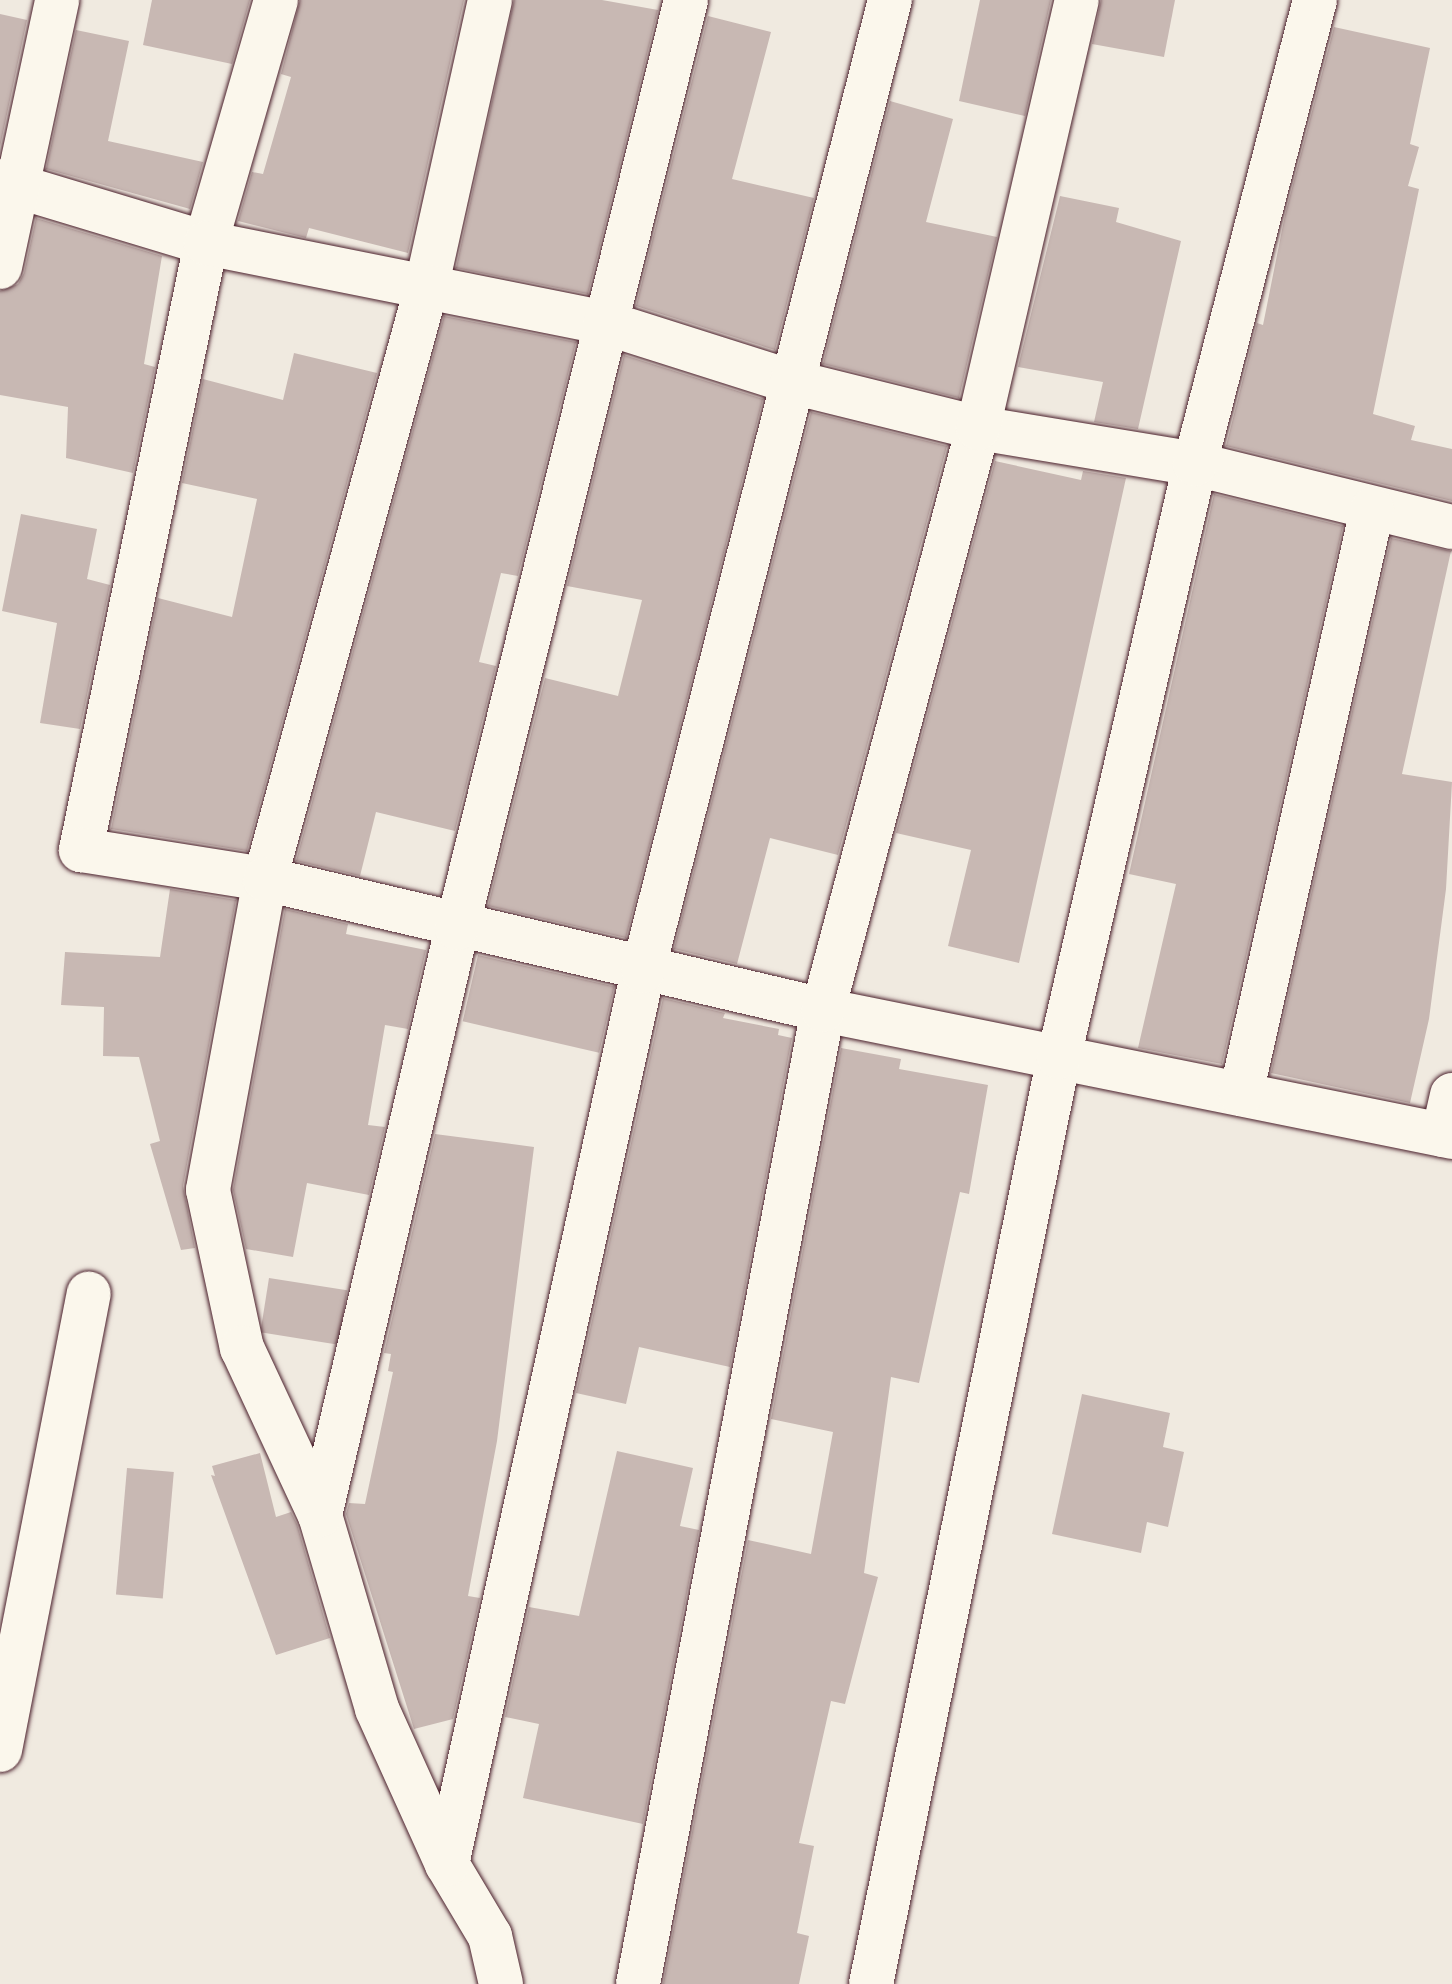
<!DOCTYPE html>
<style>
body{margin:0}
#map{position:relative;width:1452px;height:1984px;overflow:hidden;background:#f0eae0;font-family:Dekko,sans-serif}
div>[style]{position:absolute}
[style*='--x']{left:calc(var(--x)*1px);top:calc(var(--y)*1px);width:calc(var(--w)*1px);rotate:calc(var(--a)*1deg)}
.building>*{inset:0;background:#c8b8b3;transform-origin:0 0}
.roads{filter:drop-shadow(0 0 2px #4a1f2b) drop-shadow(0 0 2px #4a1f2b)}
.street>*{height:44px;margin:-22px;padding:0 22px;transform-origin:22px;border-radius:22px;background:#fbf7ec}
span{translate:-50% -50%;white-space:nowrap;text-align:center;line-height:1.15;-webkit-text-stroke:7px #fbf7ec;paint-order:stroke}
</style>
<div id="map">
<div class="building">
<div style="clip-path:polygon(152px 0,250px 0,232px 64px,143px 45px)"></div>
<div style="clip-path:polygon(300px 0,464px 0,408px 253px,309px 228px,306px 238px,238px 221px,252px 172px,263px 174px,291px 77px,281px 74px)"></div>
<div style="clip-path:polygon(514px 0,602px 0,658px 10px,588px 294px,456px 268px)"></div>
<div style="clip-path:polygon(980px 0,1051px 0,1025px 116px,959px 101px)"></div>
<div style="clip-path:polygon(1101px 0,1175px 0,1164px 57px,1092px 44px)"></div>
<div style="clip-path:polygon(0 14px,27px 20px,0 147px)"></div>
<div style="clip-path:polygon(708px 16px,771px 32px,732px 179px,814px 198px,775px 350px,636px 306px)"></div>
<div style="clip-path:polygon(1334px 27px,1430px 48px,1410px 144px,1419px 147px,1408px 186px,1419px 189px,1373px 414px,1415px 426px,1411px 440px,1452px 449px,1452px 501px,1226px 446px,1257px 323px,1263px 325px,1285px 215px)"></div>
<div style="clip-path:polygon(76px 30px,129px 41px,108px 141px,203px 162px,190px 209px,46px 169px)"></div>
<div style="clip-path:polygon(890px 101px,953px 119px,926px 222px,997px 237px,959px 398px,823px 364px)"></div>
<div style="clip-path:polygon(1060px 196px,1119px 208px,1116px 222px,1181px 241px,1138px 429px,1094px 422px,1103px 382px,1018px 367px)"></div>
<div style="clip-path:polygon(36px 218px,162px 256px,144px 364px,155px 367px,133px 473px,66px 458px,68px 407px,0 395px,0 291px,18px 284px,24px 273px)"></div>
<div style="clip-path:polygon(444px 316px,576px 342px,518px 576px,501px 573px,479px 662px,496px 666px,455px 831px,376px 812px,360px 876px,296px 861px)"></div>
<div style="clip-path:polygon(294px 353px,377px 373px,247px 851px,111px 829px,158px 598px,232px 617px,257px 499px,182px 483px,203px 379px,283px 400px)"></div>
<div style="clip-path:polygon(624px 355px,763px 399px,626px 938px,488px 906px,545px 678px,618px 696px,642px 600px,567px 586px)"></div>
<div style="clip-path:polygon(811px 412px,947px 446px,838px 855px,770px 838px,737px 964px,674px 949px)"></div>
<div style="clip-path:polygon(995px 461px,1081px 480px,1083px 471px,1126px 478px,1019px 963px,948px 946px,971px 850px,896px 833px)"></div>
<div style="clip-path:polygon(1214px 494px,1343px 526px,1222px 1064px,1138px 1048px,1176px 884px,1129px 874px)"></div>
<div style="clip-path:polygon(21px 514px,97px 529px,87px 579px,110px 585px,80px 729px,40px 723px,57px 623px,2px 611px)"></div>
<div style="clip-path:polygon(1391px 538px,1451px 551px,1402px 774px,1452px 782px,1446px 889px,1429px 1019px,1410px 1103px,1271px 1073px)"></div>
<div style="clip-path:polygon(170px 889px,236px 900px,183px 1186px,195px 1248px,181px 1250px,150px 1144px,160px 1141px,139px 1057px,103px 1056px,104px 1007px,61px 1005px,65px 952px,160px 957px)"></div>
<div style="clip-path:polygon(285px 909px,348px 924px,346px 934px,426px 950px,408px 1029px,385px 1025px,368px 1125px,385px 1127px,369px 1195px,307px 1183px,293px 1257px,246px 1249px,233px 1190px)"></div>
<div style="left:478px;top:955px;width:140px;height:68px;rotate:13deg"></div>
<div style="clip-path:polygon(663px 998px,725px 1013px,723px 1018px,779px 1029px,778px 1035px,792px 1038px,730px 1367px,639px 1347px,626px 1404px,576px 1393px)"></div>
<div style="clip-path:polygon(841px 1048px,901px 1059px,899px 1069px,988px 1085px,969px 1194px,960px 1192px,919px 1383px,891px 1377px,864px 1573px,878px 1577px,845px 1704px,831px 1701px,799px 1843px,814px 1846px,797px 1933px,809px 1936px,799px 1984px,663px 1984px,748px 1540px,811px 1554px,833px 1432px,771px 1419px)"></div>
<div style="clip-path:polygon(435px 1134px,534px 1147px,497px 1441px,468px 1596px,480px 1598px,453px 1719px,414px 1729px,346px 1514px,349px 1503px,365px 1504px,393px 1372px,388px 1371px,391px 1354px,384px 1353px)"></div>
<div style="left:269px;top:1278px;width:79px;height:55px;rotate:9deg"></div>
<div style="clip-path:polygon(1082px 1394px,1170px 1413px,1163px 1447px,1184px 1452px,1168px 1527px,1147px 1522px,1141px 1553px,1052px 1534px)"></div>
<div style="clip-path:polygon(617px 1451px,693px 1468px,680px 1526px,699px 1530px,643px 1824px,523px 1798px,539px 1724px,505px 1717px,529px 1607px,579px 1616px)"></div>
<div style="clip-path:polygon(260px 1453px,276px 1517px,291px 1512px,297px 1524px,330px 1638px,276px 1655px,211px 1475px,215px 1476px,212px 1466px)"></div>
<div style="left:127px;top:1468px;width:47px;height:127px;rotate:5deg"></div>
</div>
<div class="roads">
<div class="street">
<div style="--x:276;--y:0;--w:253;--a:106.1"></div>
<div style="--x:206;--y:243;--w:620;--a:101.64"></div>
<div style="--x:81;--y:850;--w:186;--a:9"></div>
<div style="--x:265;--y:879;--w:316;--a:100.4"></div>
<div style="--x:208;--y:1190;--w:162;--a:77.9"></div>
<div style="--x:242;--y:1348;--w:184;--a:65"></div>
<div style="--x:320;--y:1515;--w:202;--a:73.6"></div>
<div style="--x:377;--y:1709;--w:170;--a:65.7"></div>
<div style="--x:447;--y:1864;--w:84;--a:59.2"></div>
<div style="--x:490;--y:1936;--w:49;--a:77.1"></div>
<div style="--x:490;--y:0;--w:296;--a:102.5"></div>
<div style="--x:426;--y:289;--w:612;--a:105.26"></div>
<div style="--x:265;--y:879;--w:573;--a:13.21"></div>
<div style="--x:823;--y:1010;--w:642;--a:11.41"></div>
<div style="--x:0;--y:181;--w:215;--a:16.8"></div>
<div style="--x:206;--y:243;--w:408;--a:11.3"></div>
<div style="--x:606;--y:323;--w:195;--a:17.6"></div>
<div style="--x:792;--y:382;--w:192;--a:13.9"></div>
<div style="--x:978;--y:428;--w:220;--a:9.4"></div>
<div style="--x:1195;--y:464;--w:265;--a:13.8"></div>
<div style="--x:0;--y:267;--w:273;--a:-77.9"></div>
<div style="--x:1241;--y:1094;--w:599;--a:-77.36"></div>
<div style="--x:1443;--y:1135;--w:41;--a:-77.3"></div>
<div style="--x:320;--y:1515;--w:603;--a:-76.86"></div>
<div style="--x:457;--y:928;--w:956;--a:-76.14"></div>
<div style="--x:0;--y:1750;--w:465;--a:-79"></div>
<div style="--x:447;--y:1864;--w:914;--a:-77.62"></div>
<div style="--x:643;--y:971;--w:1002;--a:-75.73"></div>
<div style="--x:638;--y:1984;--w:991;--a:-79.25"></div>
<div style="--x:823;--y:1010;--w:602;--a:-75.09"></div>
<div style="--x:978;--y:428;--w:439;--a:-77"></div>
<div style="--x:871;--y:1984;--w:946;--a:-78.54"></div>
<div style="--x:1059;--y:1057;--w:608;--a:-77.08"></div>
<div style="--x:1195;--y:464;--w:479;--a:-75.5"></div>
</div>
</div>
</div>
